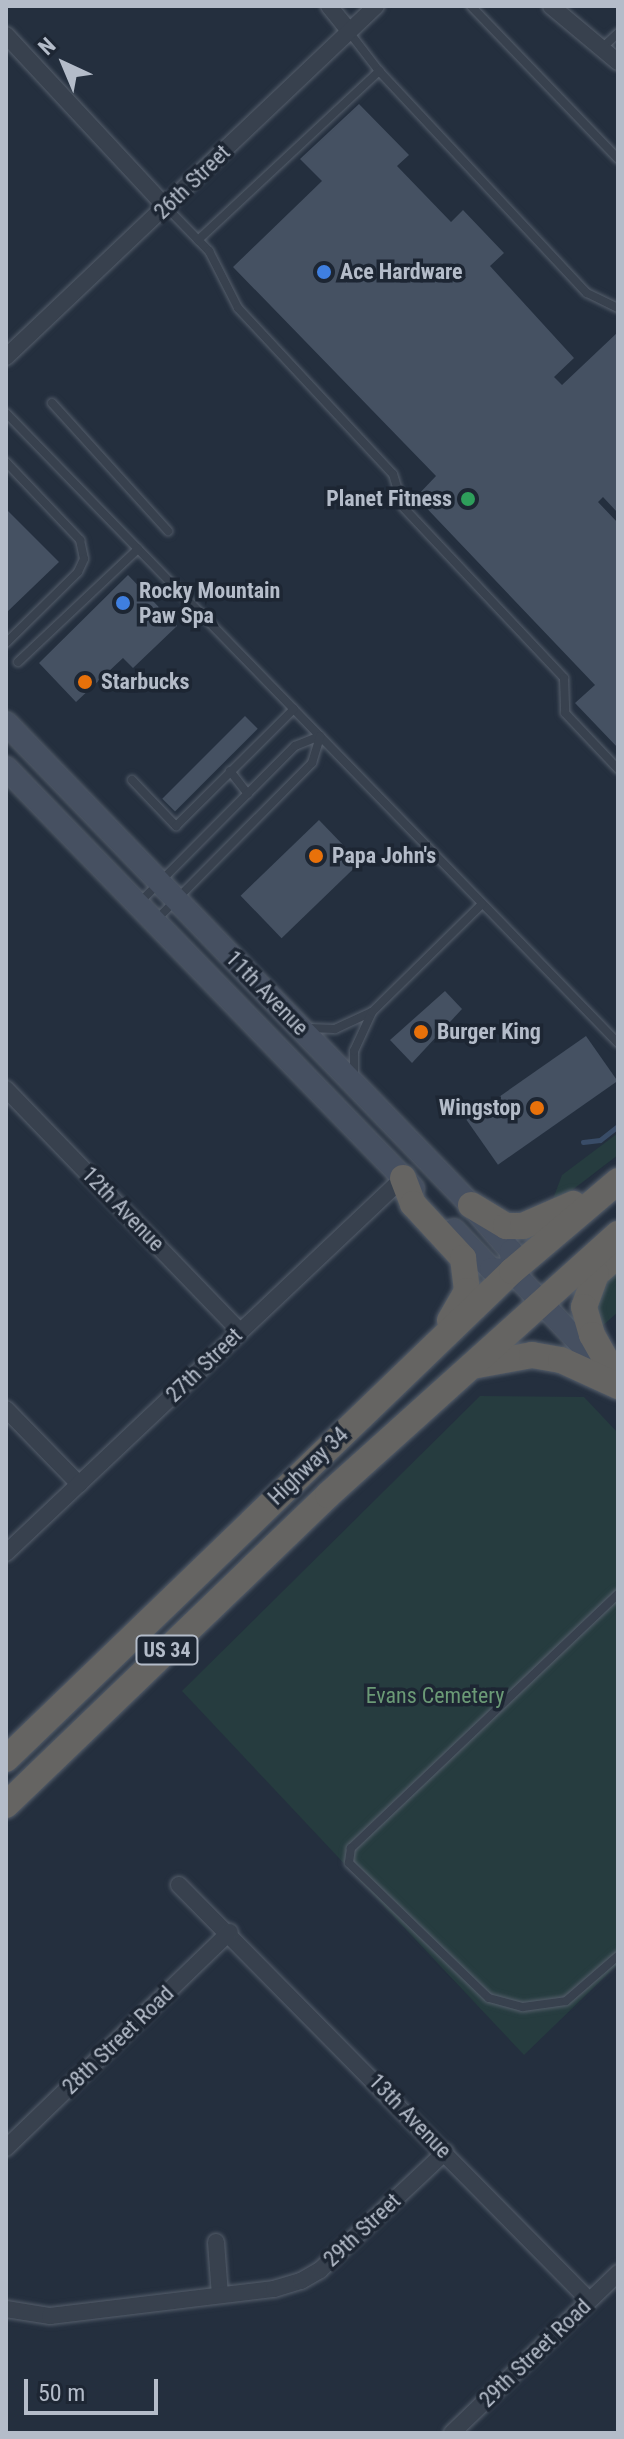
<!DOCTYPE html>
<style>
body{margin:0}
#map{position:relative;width:624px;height:2439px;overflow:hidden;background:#242f3e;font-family:"Roboto Condensed",sans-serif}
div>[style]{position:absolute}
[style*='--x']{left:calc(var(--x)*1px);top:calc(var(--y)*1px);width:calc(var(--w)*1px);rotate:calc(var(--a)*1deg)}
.green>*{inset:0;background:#263c3f}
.stream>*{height:5px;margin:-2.5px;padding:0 2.5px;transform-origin:2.5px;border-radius:2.5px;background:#394c67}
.building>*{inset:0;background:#455162;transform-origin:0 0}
.roads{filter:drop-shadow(0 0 2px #565f6c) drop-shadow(0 0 2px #565f6c)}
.service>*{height:8px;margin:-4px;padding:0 4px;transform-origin:4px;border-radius:4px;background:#38414e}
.minor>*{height:16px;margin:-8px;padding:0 8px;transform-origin:8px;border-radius:8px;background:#38414e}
.secondary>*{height:22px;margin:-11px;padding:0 11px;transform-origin:11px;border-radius:11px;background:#465061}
.trunk>*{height:26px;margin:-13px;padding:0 13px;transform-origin:13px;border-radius:13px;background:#656462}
.dots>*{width:22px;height:22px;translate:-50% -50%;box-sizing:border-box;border:4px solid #1d2633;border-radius:50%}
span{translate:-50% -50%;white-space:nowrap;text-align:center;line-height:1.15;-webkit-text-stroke:7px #1d2633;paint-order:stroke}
.shield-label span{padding:2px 6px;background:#1d2633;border:2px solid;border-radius:6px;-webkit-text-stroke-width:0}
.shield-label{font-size:20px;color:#b4bcc9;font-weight:700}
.street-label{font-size:22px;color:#b4bcc9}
.poi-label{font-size:22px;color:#b4bcc9;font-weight:700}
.left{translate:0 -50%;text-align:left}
.right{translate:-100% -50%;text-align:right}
.park-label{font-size:22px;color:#6b9a76}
.frame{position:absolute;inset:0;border:8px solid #b4bcc9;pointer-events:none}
.north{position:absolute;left:24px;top:24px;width:80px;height:80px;-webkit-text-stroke:6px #1d2633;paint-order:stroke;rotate:316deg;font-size:22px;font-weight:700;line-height:32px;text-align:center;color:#b4bcc9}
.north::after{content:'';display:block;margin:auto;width:28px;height:36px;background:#b4bcc9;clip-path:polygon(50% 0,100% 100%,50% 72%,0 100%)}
.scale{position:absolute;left:24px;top:2379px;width:134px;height:36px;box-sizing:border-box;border:4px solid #b4bcc9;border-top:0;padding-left:10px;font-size:24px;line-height:28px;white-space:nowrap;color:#b4bcc9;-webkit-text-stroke:6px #1d2633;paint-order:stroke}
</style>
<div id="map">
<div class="green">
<div style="clip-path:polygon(618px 1133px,618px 1155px,550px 1207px,562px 1175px)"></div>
<div style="clip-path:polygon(618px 1267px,618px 1312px,601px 1327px,596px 1293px)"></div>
<div style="clip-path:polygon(480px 1396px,584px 1397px,618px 1433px,618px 1964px,524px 2055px,182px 1691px)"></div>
</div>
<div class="stream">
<div style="--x:583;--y:1142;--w:17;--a:-7"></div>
<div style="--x:600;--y:1140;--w:23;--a:-38"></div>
</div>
<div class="building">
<div style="clip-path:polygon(359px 104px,409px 155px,397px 166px,451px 222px,463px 210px,504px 253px,490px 266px,574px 358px,554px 377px,562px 385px,618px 332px,618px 513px,603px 497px,598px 502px,618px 523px,618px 748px,575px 703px,595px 685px,416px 497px,436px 476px,233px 267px,322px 181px,300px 159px)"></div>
<div style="clip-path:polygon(6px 509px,59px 562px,6px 613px)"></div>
<div style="clip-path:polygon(128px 575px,177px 626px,133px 668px,123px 658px,76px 702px,39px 663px)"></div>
<div style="left:245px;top:716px;width:18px;height:117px;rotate:45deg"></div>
<div style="left:319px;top:820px;width:59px;height:109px;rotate:46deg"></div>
<div style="clip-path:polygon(445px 991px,462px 1009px,412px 1063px,390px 1040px)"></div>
<div style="left:586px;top:1036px;width:55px;height:146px;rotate:55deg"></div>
</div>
<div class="roads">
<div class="service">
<div style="--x:471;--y:6;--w:212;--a:46.1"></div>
<div style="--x:349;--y:32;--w:49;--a:52.4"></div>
<div style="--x:379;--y:71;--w:304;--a:46.9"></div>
<div style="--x:587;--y:293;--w:34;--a:26"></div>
<div style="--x:602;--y:48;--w:22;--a:-43"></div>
<div style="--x:166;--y:207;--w:62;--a:45.7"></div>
<div style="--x:209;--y:251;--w:64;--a:63"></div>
<div style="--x:238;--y:308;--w:227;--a:47"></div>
<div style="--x:393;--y:474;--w:34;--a:73"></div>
<div style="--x:403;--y:507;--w:235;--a:46.7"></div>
<div style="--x:564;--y:678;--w:35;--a:88"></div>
<div style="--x:565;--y:713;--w:77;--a:46.6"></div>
<div style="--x:198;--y:240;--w:248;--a:-43"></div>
<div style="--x:52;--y:403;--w:173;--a:47.8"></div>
<div style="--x:6;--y:413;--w:878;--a:45.83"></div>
<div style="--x:6;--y:462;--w:108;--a:46.5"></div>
<div style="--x:80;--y:540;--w:19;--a:78"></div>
<div style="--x:84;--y:559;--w:14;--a:115"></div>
<div style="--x:78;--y:572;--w:101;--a:135.4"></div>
<div style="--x:18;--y:662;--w:165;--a:-43.3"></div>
<div style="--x:230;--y:771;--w:29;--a:52"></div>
<div style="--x:132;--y:780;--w:64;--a:46.3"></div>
<div style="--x:176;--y:826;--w:166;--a:-44.8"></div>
<div style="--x:140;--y:902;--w:220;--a:-45.2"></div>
<div style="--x:295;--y:746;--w:27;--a:-22"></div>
<div style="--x:155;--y:921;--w:223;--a:-45.2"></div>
<div style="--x:312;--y:763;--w:28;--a:-73"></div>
<div style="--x:309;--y:1028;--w:26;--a:2"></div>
<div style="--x:335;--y:1029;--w:40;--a:-25"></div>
<div style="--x:354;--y:1077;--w:26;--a:-90"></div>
<div style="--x:354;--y:1051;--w:43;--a:-65.2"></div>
<div style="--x:372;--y:1012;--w:154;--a:-44.5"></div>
<div style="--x:618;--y:1594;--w:369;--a:136.4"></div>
<div style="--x:351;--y:1848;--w:15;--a:98"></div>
<div style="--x:349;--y:1863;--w:194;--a:44"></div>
<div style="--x:489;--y:1998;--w:35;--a:15"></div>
<div style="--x:523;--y:2007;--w:43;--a:-7.9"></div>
<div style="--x:566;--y:2001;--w:69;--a:-40.9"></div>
</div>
<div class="minor">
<div style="--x:329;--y:6;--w:32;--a:51"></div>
<div style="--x:551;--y:6;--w:87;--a:39.9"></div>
<div style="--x:6;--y:35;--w:235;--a:47.1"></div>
<div style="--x:6;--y:357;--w:510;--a:-43.49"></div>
<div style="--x:6;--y:1089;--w:335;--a:46"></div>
<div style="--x:6;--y:1409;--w:105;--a:45.8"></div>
<div style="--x:6;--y:1553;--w:546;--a:-43.37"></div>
<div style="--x:179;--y:1885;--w:583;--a:45.35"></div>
<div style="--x:6;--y:2148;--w:311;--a:-44"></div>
<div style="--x:216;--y:2242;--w:53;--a:85.7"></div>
<div style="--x:6;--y:2309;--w:45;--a:9"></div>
<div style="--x:50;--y:2316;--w:226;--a:-6.9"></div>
<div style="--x:274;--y:2289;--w:28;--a:-17"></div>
<div style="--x:301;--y:2281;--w:22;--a:-30"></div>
<div style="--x:320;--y:2270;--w:172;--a:-43.3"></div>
<div style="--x:452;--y:2433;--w:231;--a:-43.9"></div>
</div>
<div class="secondary">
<div style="--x:6;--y:723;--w:670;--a:46.03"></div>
<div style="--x:471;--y:1205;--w:61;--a:49"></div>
<div style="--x:511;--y:1251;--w:20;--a:87"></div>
<div style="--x:512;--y:1271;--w:133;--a:46.8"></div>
<div style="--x:6;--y:768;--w:585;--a:45.9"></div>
<div style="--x:454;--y:1230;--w:54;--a:46.5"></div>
<div style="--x:491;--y:1269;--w:21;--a:5"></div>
</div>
<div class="trunk">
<div style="--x:403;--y:1178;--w:28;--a:69"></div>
<div style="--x:413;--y:1204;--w:74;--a:47.2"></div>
<div style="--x:463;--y:1258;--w:33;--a:83"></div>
<div style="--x:467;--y:1291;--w:34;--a:120"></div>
<div style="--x:471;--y:1205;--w:41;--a:31"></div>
<div style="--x:506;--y:1226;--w:17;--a:0"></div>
<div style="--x:523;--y:1226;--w:55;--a:-23.7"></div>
<div style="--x:618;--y:1255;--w:29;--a:139"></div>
<div style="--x:596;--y:1274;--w:35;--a:110"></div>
<div style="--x:584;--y:1307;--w:29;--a:74"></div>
<div style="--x:592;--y:1335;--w:53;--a:60.5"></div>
<div style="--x:472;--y:1366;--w:61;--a:-10.4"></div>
<div style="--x:532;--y:1355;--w:29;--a:10"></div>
<div style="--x:561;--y:1360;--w:63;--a:24.5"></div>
<div style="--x:6;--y:1759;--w:703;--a:-43.96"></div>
<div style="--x:512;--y:1271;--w:139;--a:-40.3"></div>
<div style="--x:6;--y:1805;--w:447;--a:-43.9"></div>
<div style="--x:328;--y:1495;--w:390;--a:-42"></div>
</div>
</div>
<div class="dots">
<div style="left:324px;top:272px;background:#3f7fe0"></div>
<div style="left:468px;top:499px;background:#2e9e5b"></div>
<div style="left:123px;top:603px;background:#3f7fe0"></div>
<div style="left:85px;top:682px;background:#e8710a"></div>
<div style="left:316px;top:856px;background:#e8710a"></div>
<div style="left:421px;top:1032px;background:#e8710a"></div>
<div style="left:537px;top:1108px;background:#e8710a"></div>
</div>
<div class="shield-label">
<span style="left:167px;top:1650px">US 34</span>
</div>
<div class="street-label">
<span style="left:192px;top:182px;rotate:-44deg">26th Street</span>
<span style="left:267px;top:993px;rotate:46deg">11th Avenue</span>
<span style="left:123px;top:1209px;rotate:46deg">12th Avenue</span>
<span style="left:204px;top:1365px;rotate:-44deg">27th Street</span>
<span style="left:308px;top:1466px;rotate:-44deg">Highway 34</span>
<span style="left:118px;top:2040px;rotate:-44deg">28th Street Road</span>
<span style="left:410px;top:2116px;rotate:46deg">13th Avenue</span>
<span style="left:362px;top:2230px;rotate:-43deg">29th Street</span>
<span style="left:535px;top:2353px;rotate:-44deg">29th Street Road</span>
</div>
<div class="poi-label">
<span class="left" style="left:340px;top:272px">Ace Hardware</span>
<span class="right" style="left:452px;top:499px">Planet Fitness</span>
<span class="left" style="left:139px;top:603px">Rocky Mountain<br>Paw Spa</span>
<span class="left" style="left:101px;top:682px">Starbucks</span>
<span class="left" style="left:332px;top:856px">Papa John's</span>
<span class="left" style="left:437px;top:1032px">Burger King</span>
<span class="right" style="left:521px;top:1108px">Wingstop</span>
</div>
<div class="park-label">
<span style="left:435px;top:1696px">Evans Cemetery</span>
</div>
<div class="frame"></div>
<div class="north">N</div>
<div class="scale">50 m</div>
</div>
